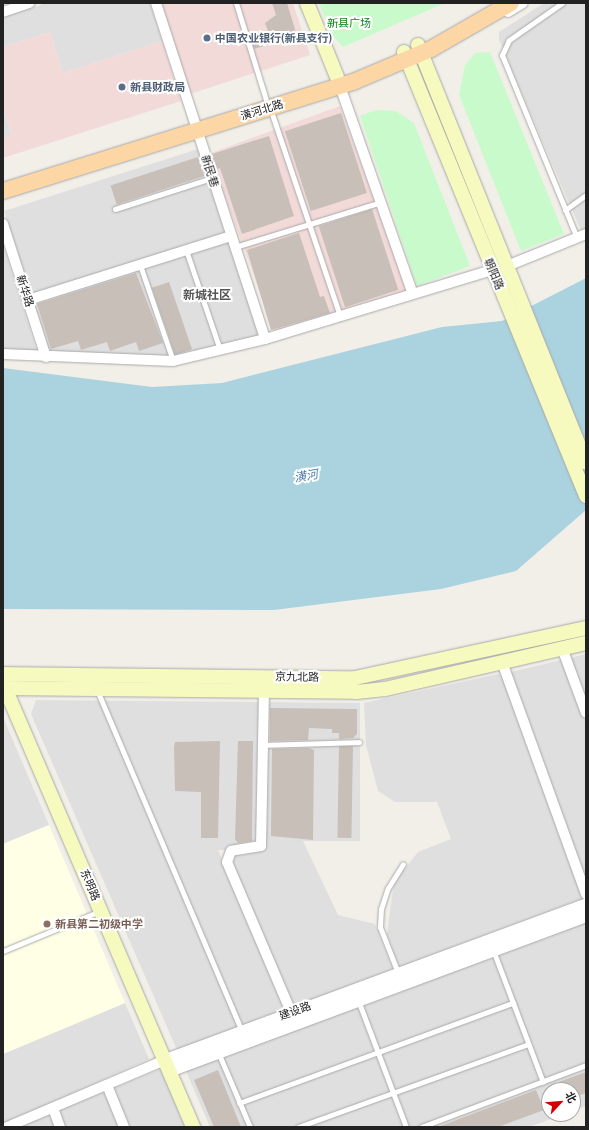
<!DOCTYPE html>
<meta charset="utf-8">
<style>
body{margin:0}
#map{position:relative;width:589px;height:1130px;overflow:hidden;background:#f2efe9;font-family:Cabin,"Noto Sans SC",sans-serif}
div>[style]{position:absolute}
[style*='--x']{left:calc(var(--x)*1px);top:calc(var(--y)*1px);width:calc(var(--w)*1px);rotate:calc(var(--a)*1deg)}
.residential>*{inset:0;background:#e0dfdf}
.commercial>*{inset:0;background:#f2dad9;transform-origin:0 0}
.education>*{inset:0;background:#ffffe5}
.park>*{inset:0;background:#c8facc}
.water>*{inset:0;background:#aad3df}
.building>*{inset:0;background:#c7bfb8;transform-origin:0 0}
.roads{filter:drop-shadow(0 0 1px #a9a9a9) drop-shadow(0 0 1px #a9a9a9)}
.service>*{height:5px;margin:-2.5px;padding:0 2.5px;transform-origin:2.5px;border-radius:2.5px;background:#fff}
.minor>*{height:10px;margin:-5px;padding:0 5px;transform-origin:5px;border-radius:5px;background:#fff}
.tertiary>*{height:13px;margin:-6.5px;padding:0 6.5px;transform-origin:6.5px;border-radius:6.5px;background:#fff}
.secondary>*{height:14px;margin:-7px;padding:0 7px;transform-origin:7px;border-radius:7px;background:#f7fabf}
.primary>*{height:16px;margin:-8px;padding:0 8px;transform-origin:8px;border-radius:8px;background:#fcd6a4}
.dots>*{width:11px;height:11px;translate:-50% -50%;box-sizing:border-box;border:2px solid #fff;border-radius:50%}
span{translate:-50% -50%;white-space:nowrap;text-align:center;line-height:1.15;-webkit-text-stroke:4px #fff;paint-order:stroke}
.park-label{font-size:11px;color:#0c8416}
.service-label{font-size:11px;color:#4e5e75;font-weight:700}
.left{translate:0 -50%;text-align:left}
.street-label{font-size:11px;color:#222}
.education-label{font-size:11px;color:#785e54;font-weight:700}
.neighbourhood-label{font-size:12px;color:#555;font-weight:700}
.water-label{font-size:12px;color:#4a7aab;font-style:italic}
.frame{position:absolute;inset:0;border:4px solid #222;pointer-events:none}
.north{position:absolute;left:541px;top:1082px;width:40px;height:40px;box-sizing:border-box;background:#fff;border:1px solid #a7a7a7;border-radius:50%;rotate:64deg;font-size:11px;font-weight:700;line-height:16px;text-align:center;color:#222}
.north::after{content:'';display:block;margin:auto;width:14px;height:18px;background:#d40000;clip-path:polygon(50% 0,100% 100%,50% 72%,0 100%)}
</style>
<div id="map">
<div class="residential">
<div style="clip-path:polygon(47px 3px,150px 3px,162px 41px,63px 73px,50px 32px,3px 47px,3px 17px)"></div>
<div style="clip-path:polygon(544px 3px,586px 3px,586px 230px,582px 233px,499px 40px,499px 32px)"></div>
<div style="clip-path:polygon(3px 108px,12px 136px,3px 138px)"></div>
<div style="clip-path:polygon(201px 148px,260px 336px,175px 358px,49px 353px,4px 211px)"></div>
<div style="clip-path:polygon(3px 246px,37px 351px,3px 349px)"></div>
<div style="clip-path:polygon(586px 654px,586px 883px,511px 672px)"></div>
<div style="clip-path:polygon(503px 673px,584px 898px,399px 967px,387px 934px,394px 882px,418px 852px,451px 839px,437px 802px,395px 802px,378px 791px,366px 745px,364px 703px)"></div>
<div style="clip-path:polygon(36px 700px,360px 703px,360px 841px,303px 841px,338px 915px,375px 924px,393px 969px,293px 1007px,231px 859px,236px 850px,218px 850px,285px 1009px,177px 1050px,31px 714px)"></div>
<div style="clip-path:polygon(3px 717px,49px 825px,3px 844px)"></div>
<div style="clip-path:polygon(586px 923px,586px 1106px,573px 1111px,573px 1090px,549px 1090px,549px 1114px,565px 1114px,529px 1127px,210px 1127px,186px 1071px)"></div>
<div style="clip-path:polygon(125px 1003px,149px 1059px,3px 1125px,3px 1054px)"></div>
<div style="clip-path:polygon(161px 1069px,185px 1127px,18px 1127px)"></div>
</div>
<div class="commercial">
<div style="clip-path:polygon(161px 3px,293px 3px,310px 55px,190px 94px)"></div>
<div style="clip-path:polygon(50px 32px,63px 73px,162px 41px,181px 101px,3px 158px,3px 138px,12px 135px,3px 108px,3px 47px)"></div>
<div style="left:340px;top:106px;width:197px;height:139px;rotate:70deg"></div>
</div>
<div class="education">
<div style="clip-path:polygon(49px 825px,125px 1003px,3px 1054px,3px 844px)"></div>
</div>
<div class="park">
<div style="clip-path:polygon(319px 3px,445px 3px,343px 47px,331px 34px)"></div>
<div style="clip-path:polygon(490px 52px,564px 234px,521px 251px,459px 95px,465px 65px,475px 53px)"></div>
<div style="clip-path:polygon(376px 110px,396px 111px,414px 123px,470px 266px,417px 286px,360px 116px)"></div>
</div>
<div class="water">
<div style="clip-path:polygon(586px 278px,586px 510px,516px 571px,441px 589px,274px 610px,3px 609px,3px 368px,152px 387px,222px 383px,442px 327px,502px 321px)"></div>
</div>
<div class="building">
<div style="clip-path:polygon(272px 3px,287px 3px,297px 36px,254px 49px,251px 37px,268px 31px,265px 23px,276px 15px)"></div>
<div style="left:341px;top:113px;width:84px;height:59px;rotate:72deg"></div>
<div style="clip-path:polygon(269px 136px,294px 216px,242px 234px,220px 168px,217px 169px,212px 154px)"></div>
<div style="left:198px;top:157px;width:20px;height:92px;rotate:72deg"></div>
<div style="left:372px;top:209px;width:85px;height:56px;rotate:72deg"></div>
<div style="clip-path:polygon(299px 233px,320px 297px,324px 296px,330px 313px,271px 330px,247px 250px)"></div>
<div style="clip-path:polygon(136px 273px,163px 343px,139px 351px,136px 342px,110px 351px,107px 342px,81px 350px,78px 341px,51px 349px,37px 304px)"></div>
<div style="left:169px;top:282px;width:71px;height:18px;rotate:71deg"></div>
<div style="clip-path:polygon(270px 708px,357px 709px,357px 734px,353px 738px,339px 739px,339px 733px,332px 733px,332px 729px,309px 728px,308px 740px,270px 741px)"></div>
<div style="clip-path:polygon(220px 741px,218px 838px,201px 838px,201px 792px,175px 791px,174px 747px,175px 742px)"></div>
<div style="clip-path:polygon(238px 741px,253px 741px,252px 841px,238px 843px,235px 839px)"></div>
<div style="left:353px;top:746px;width:92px;height:14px;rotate:91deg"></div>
<div style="clip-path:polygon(308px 748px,314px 750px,313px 840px,271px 836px,272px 749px)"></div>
<div style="clip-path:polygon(218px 1070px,241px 1127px,214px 1127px,194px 1080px)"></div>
<div style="clip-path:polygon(586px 1072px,586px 1093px,573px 1098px,573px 1090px,562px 1090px,559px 1082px)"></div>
<div style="clip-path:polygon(536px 1090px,544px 1110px,498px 1127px,438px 1127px)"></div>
</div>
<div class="roads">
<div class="service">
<div style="--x:236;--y:3;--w:102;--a:72.8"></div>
<div style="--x:562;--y:3;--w:65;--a:145.1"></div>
<div style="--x:509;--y:40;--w:17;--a:115"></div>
<div style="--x:502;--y:55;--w:198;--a:67.7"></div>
<div style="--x:271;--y:111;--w:216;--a:71.4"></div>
<div style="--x:115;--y:209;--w:102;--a:-17.7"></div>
<div style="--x:565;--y:210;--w:26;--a:-36"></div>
<div style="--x:235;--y:247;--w:153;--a:-17.1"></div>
<div style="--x:186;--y:250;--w:106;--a:71.2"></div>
<div style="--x:140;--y:265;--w:102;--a:71"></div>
<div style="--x:97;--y:690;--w:369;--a:67"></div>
<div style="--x:263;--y:745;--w:96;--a:-1.8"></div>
<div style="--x:493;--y:950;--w:141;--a:69.3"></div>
<div style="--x:3;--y:951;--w:105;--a:-22.4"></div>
<div style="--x:398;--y:973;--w:49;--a:-111.4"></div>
<div style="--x:380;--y:927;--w:18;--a:-87"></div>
<div style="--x:381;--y:909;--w:22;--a:-72"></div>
<div style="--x:388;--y:888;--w:28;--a:-58"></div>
<div style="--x:358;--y:1000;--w:136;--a:69.3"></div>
<div style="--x:218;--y:1052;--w:82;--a:66.9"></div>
<div style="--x:239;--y:1103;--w:292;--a:-20.1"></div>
<div style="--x:298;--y:1127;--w:245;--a:-19.8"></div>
<div style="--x:421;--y:1127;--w:176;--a:-20.6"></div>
</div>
<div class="minor">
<div style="--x:156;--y:3;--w:353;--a:72"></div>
<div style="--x:3;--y:12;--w:28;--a:-19"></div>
<div style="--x:508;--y:12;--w:17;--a:-31"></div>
<div style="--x:340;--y:86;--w:220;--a:70.7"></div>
<div style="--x:3;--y:224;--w:140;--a:72.1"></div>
<div style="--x:507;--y:266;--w:85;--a:-22.1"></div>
<div style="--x:28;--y:300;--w:213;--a:-17.5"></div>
<div style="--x:3;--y:354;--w:170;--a:2.4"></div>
<div style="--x:173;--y:361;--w:95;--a:-13.4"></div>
<div style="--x:265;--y:339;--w:237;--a:-16.9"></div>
<div style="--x:562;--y:648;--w:69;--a:69.7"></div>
<div style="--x:502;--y:662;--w:247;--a:70.1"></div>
<div style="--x:264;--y:691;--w:155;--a:91.1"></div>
<div style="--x:261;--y:846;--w:30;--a:171"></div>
<div style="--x:231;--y:851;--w:12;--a:110"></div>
<div style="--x:227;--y:862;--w:163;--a:66.9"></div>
<div style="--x:107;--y:1085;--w:45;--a:68"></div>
<div style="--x:53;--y:1108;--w:20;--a:70"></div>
<div style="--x:7;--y:1127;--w:172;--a:-23"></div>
</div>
<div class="tertiary">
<div style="--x:165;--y:1060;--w:449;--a:-20.3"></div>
<div style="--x:169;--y:1070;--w:445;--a:-20.4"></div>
</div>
<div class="secondary">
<div style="--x:307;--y:3;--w:80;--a:67.9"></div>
<div style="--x:418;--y:45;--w:450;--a:68.1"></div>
<div style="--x:404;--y:52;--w:480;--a:67.7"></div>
<div style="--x:3;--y:674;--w:352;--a:0.7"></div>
<div style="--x:355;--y:678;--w:236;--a:-12.2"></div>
<div style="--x:3;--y:688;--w:353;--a:0.6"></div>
<div style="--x:356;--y:692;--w:29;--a:-6"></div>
<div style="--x:385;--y:689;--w:206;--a:-12.9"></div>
<div style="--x:5;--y:688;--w:478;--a:66.8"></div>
</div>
<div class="primary">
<div style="--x:3;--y:191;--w:367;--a:-17.3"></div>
<div style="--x:353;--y:82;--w:85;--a:-22.9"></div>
<div style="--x:431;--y:49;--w:92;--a:-29.9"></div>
</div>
</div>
<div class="dots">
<div style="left:207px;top:38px;background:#5c6f8a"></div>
<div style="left:122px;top:87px;background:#5c6f8a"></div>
<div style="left:47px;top:924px;background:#8d6e63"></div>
</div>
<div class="park-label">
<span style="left:349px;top:23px">新县广场</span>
</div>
<div class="service-label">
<span class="left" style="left:215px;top:38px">中国农业银行(新县支行)</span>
<span class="left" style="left:130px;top:87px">新县财政局</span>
</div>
<div class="street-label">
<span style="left:262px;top:110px;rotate:-17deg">潢河北路</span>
<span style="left:210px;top:171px;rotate:72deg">新民巷</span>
<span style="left:494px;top:274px;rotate:67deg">朝阳路</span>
<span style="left:25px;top:291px;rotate:72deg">新华路</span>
<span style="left:297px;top:677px;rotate:1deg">京九北路</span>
<span style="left:90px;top:885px;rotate:67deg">东明路</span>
<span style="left:295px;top:1011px;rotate:-20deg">建设路</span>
</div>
<div class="education-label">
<span class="left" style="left:55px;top:924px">新县第二初级中学</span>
</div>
<div class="neighbourhood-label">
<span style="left:207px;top:295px">新城社区</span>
</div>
<div class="water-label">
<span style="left:306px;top:476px;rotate:-10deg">潢河</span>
</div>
<div class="frame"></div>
<div class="north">北</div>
</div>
